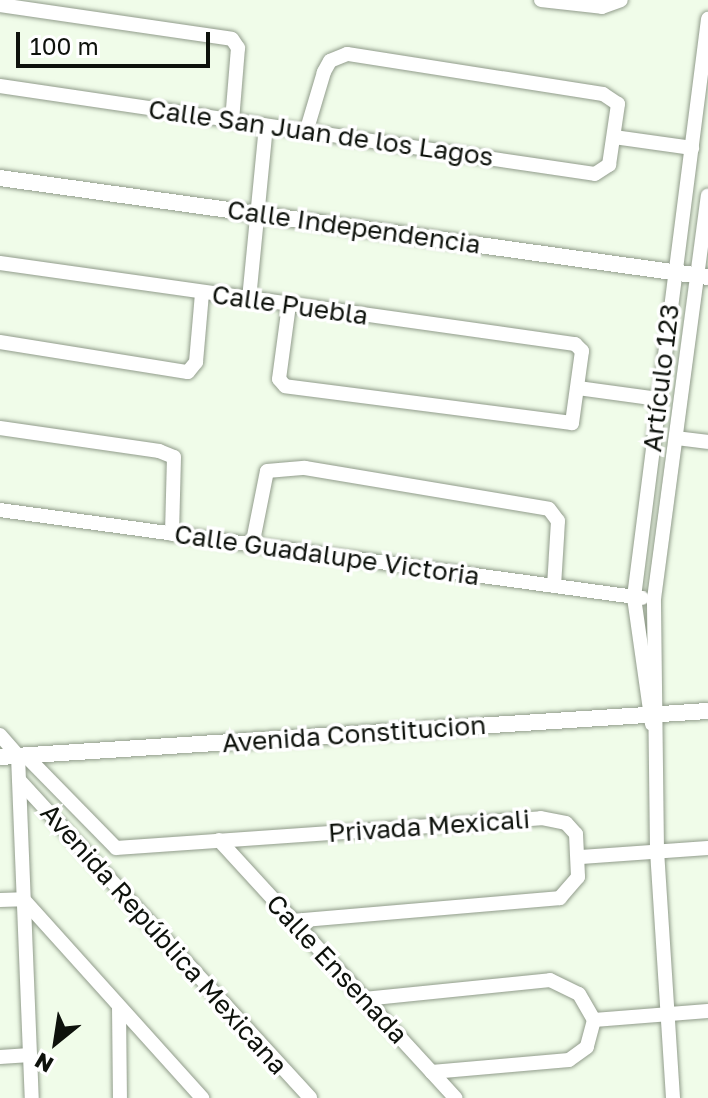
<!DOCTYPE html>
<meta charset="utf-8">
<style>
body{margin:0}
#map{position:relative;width:708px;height:1098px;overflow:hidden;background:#f0fce9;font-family:"Golos Text",sans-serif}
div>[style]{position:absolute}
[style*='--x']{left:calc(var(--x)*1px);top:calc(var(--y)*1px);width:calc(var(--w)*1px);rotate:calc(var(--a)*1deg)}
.roads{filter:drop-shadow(0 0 2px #919c8b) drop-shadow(0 0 2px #919c8b)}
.minor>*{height:14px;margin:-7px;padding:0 7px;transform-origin:7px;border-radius:7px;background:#fff}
.tertiary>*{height:16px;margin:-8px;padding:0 8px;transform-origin:8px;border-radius:8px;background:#fff}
span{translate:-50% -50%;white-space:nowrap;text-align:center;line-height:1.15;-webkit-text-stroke:7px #fff;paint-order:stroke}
.street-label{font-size:26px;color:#0e120c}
.north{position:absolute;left:16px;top:1002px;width:80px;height:80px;-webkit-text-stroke:6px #fff;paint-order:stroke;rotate:210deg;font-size:22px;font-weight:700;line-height:32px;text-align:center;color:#0e120c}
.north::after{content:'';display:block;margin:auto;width:28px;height:36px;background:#0e120c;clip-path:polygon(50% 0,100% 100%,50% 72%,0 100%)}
.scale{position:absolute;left:16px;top:32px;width:194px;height:36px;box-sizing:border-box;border:4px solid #0e120c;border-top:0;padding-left:10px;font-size:24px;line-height:28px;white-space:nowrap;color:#0e120c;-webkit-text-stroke:6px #fff;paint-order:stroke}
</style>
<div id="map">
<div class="roads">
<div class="minor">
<div style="--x:541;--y:0;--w:61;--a:6.5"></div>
<div style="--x:602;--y:7;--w:20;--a:-20"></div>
<div style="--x:0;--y:5;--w:234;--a:8.3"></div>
<div style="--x:232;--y:39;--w:11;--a:56"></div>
<div style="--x:238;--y:48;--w:73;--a:94.7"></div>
<div style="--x:0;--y:86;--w:601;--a:8.41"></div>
<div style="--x:595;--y:174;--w:17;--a:-33"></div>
<div style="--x:609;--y:165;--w:62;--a:-81.6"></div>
<div style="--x:618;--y:104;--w:18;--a:-146"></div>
<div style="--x:603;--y:94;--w:259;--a:-171.1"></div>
<div style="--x:347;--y:54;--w:18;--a:158"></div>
<div style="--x:330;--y:61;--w:13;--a:119"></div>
<div style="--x:324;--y:72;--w:59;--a:106.6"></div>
<div style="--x:614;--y:137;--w:79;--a:8"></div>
<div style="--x:0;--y:263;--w:581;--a:8.02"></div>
<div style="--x:575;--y:344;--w:10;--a:45"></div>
<div style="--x:582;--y:351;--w:73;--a:97.9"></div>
<div style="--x:572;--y:423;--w:289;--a:-172.7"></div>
<div style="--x:285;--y:386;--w:9;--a:-131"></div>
<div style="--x:279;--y:379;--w:75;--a:-82.3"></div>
<div style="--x:249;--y:299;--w:174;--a:-84.4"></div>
<div style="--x:0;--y:342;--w:190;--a:9.1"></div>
<div style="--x:188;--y:372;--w:13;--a:-51"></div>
<div style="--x:196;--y:362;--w:69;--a:-85"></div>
<div style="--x:578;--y:388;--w:81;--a:7.8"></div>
<div style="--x:0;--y:428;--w:161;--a:8.2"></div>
<div style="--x:159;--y:451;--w:16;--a:22"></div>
<div style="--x:174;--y:457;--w:77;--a:91.5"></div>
<div style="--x:676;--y:438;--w:32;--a:7"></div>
<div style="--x:0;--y:510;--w:648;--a:7.8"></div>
<div style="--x:252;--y:546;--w:76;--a:-78.7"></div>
<div style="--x:267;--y:471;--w:38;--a:-5"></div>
<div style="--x:305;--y:468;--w:247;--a:9.5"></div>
<div style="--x:549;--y:509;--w:15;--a:53"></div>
<div style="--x:558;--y:521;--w:65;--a:93.5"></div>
<div style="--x:652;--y:724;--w:128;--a:-98.1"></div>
<div style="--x:634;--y:597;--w:583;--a:-82.7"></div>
<div style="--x:0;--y:735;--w:28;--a:49"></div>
<div style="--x:18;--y:756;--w:342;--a:87.7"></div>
<div style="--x:25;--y:755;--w:130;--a:45.6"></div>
<div style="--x:116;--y:848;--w:426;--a:-4"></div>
<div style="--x:541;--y:818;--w:25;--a:11"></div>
<div style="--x:566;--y:823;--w:15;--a:48"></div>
<div style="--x:576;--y:834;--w:43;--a:87.3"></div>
<div style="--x:578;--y:877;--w:28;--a:131"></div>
<div style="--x:560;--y:898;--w:268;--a:175.1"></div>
<div style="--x:19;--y:780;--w:431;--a:47.5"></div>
<div style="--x:219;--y:840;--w:350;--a:47.5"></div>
<div style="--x:581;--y:857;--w:127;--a:-4.1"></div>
<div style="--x:0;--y:900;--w:23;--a:-2"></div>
<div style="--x:23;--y:899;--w:268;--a:48"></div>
<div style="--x:364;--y:999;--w:187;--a:-5.8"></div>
<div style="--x:550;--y:980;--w:32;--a:26"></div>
<div style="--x:579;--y:994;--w:30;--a:60"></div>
<div style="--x:594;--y:1020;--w:28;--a:105"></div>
<div style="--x:587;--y:1047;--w:22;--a:144"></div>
<div style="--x:569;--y:1060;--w:138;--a:175"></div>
<div style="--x:119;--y:1007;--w:91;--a:89.4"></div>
<div style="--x:594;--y:1020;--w:114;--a:-4.5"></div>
<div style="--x:0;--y:1057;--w:30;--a:-4"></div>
<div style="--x:673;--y:1098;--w:249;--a:-93.7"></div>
<div style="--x:657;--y:850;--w:251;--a:-90.7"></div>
<div style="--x:654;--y:599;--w:407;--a:-82.4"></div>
</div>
<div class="tertiary">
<div style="--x:0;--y:178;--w:715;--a:7.96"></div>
<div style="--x:0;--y:757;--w:709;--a:-3.72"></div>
</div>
</div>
<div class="street-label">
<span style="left:321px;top:133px;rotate:8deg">Calle San Juan de los Lagos</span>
<span style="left:354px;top:227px;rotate:8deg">Calle Independencia</span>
<span style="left:290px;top:305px;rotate:8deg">Calle Puebla</span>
<span style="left:661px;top:378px;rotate:-83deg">Artículo 123</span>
<span style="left:327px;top:555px;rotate:8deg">Calle Guadalupe Victoria</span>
<span style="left:354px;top:734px;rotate:-4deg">Avenida Constitucion</span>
<span style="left:429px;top:826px;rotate:-4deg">Privada Mexicali</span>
<span style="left:164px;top:939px;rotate:48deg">Avenida República Mexicana</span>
<span style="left:337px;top:969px;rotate:47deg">Calle Ensenada</span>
</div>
<div class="north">N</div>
<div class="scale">100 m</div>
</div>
